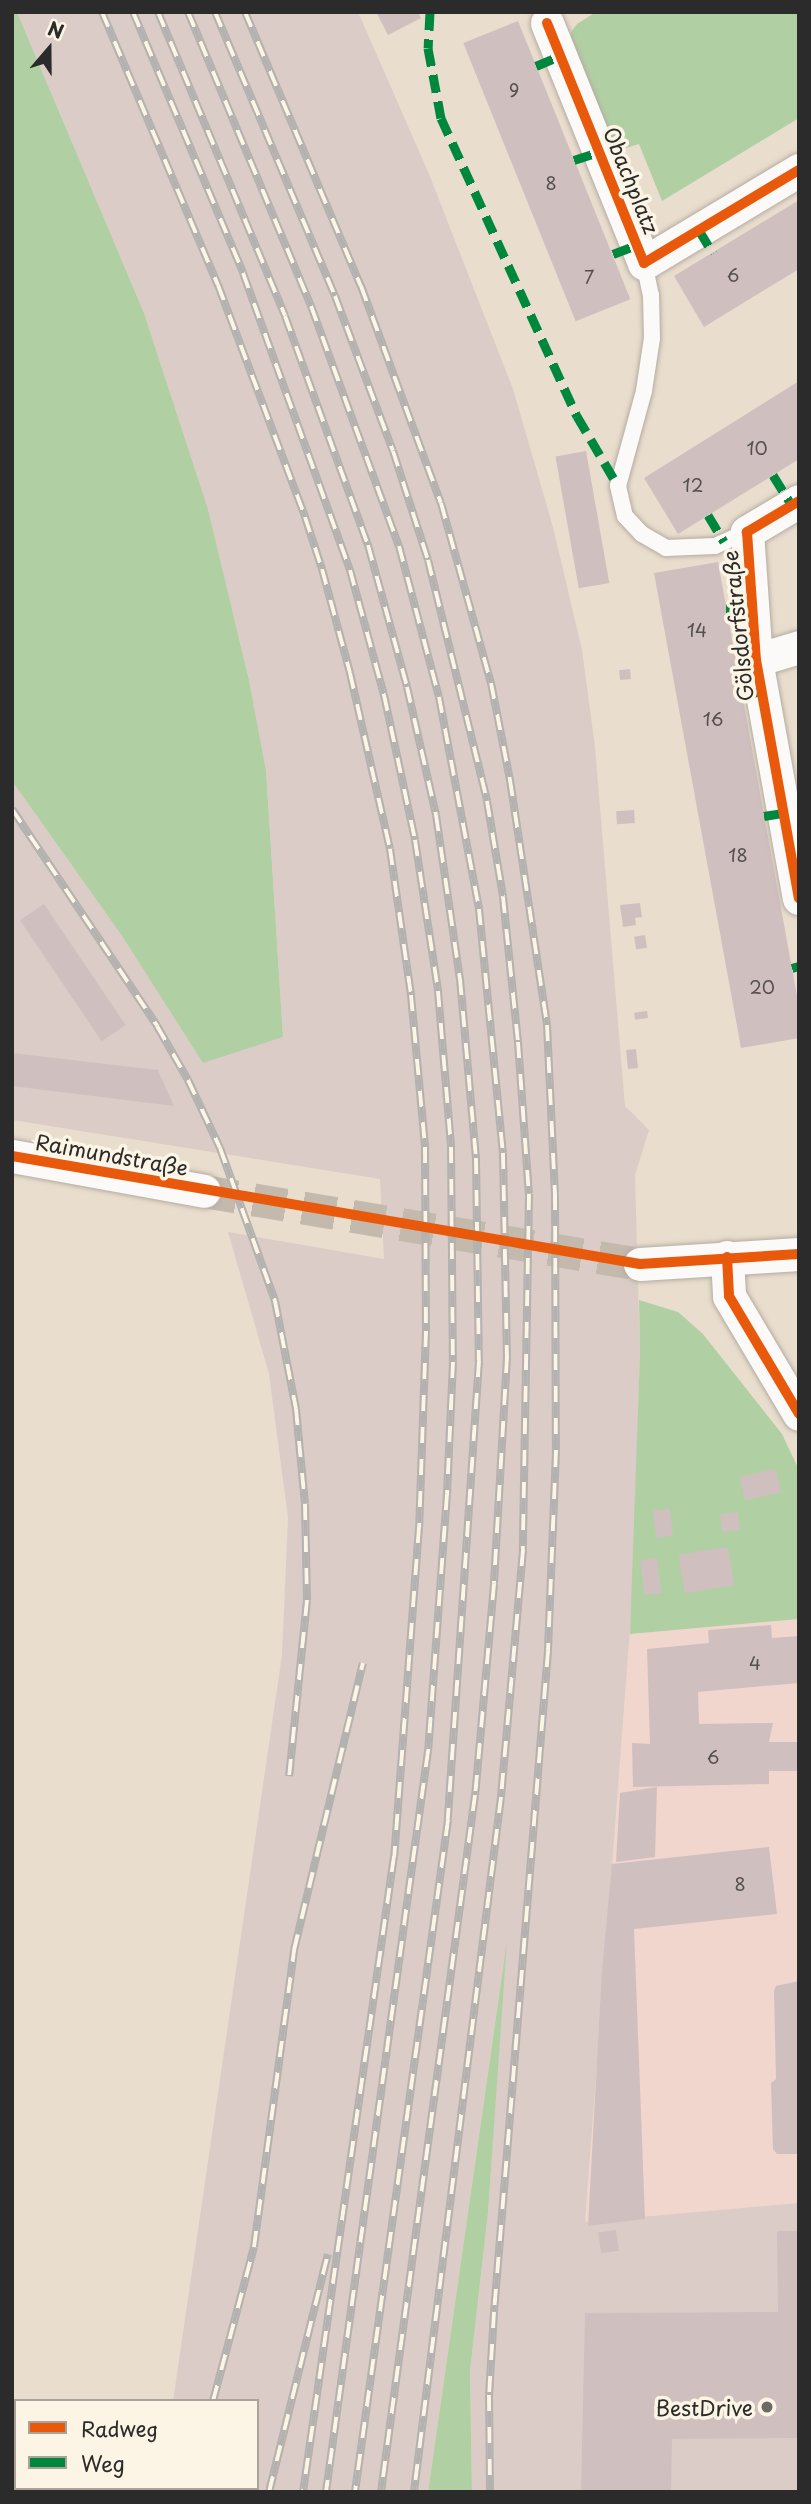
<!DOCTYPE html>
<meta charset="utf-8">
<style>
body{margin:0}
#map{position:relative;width:811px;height:2504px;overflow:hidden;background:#e9ddcd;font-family:"Playpen Sans",sans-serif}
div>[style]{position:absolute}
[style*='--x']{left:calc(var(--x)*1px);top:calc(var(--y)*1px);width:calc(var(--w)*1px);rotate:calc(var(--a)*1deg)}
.built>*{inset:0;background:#f1d6cd}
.industrial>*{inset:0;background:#dcccc8}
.green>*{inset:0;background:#b0d0a3}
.building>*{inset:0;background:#d0bfbf;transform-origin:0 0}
.minor-tunnel>*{height:33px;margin-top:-16.5px;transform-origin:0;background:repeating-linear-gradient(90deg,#c3b9ad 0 33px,transparent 0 50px)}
.roads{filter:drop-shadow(0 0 2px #b4aca2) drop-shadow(0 0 2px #b4aca2)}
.service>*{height:16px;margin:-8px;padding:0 8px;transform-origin:8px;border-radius:8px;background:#fcfaf8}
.minor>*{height:33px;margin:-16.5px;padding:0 16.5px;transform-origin:16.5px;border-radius:16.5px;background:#fcfaf8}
.rail>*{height:8px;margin-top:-4px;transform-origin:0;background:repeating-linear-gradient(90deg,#fcf5e5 0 16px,#b3b2af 0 32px);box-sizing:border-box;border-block:2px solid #b3b2af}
.quiet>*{height:9px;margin-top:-4.5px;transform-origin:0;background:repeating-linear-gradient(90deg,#00873e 0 18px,transparent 0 27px)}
.cycleway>*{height:10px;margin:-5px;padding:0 5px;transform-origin:5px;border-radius:5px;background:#e8590c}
.dots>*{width:19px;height:19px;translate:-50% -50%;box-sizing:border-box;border:4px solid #fcf5e5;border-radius:50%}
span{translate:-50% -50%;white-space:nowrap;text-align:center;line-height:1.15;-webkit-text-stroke:7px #fcf5e5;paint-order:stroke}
.number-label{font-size:18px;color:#545050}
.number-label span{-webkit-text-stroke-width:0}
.street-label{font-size:21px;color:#2b2b2b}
.poi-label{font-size:21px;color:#2b2b2b}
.right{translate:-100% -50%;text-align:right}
.frame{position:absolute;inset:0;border:14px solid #2b2b2b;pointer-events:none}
.legend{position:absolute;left:14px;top:2399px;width:245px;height:91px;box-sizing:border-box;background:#fcf5e5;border:2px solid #a8a49b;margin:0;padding:9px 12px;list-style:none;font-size:21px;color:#2b2b2b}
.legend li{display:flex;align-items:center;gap:14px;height:35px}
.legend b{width:35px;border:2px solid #a8a49b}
.north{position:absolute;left:14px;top:14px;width:70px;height:70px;-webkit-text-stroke:5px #fcf5e5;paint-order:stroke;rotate:20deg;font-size:19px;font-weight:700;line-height:28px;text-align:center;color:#2b2b2b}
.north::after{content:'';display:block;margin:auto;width:24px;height:32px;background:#2b2b2b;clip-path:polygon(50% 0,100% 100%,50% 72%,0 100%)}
</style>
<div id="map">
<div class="built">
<div style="clip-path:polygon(799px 1619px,799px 2203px,585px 2223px,630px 1634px)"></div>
</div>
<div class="industrial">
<div style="clip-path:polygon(17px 12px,358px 12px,429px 174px,513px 389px,553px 527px,582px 650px,595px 747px,625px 1106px,649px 1130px,635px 1175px,640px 1352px,633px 1590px,585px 2222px,799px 2203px,799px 2492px,472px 2492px,470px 2371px,488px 2213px,505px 1954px,428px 2492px,162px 2492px,162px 2488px,257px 2488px,257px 2401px,173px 2401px,282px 1655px,288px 1518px,269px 1374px,228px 1232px,384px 1259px,380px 1179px,12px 1120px,12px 781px,122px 936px,203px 1062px,283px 1037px,266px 770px,249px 680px,208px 509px,144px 313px)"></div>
</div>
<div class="green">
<div style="clip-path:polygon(12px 12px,17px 12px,144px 313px,208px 509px,249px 680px,266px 770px,283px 1037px,203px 1063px,122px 936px,12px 781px)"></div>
<div style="clip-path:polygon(596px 12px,799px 12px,799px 118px,662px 201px,639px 144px,613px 152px,570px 44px,571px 32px,577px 24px)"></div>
<div style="clip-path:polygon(639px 1300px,678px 1312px,703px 1334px,782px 1434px,799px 1470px,799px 1619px,630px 1634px,640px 1352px)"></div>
<div style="clip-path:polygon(507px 1940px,488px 2213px,470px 2371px,472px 2492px,428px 2492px)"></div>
</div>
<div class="building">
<div style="clip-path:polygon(376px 12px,418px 12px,421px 18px,388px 35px)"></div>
<div style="left:518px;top:21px;width:300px;height:59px;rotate:68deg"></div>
<div style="clip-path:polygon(799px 200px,799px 269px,704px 327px,674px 276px)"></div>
<div style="clip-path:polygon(799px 381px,799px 459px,678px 534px,644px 478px)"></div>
<div style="left:586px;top:451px;width:134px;height:31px;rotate:80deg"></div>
<div style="clip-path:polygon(718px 562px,799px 1007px,799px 1038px,741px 1048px,654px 573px)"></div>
<div style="left:630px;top:669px;width:10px;height:11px;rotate:84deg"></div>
<div style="left:634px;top:810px;width:13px;height:18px;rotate:86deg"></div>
<div style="clip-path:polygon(640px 903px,642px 917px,635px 918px,636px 925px,623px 927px,620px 905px)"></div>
<div style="left:44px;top:904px;width:146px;height:29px;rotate:56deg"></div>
<div style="left:645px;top:935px;width:13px;height:11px;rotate:81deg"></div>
<div style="left:647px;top:1011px;width:7px;height:13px;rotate:82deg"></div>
<div style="left:636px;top:1049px;width:19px;height:10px;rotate:84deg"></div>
<div style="clip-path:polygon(12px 1053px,158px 1070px,174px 1106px,12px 1086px)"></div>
<div style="left:776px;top:1469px;width:24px;height:37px;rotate:78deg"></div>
<div style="left:670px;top:1509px;width:27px;height:17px;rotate:84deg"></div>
<div style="left:738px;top:1512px;width:18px;height:18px;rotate:84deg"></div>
<div style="left:728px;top:1547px;width:39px;height:50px;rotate:81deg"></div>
<div style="left:657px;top:1558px;width:35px;height:17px;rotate:83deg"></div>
<div style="clip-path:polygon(771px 1625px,772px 1638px,799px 1636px,799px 1683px,698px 1692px,699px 1724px,773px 1723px,769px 1742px,799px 1742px,799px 1771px,769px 1771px,769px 1784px,633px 1787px,632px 1743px,650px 1744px,647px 1649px,709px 1643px,708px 1630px)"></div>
<div style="clip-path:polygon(657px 1787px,655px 1857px,616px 1862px,620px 1793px)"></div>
<div style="clip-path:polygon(769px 1847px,777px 1914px,634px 1929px,645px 2219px,588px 2226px,602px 1970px,612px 1864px)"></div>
<div style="clip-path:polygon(799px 1981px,799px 2154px,777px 2154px,773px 2149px,771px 2083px,776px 2079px,774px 1991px,776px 1986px)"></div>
<div style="left:616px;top:2230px;width:21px;height:18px;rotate:82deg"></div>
<div style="clip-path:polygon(777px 2231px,799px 2231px,799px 2438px,672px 2439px,671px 2492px,581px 2492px,585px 2313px,778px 2312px)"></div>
</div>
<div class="minor-tunnel">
<div style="--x:204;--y:1191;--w:442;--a:9.5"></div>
</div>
<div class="roads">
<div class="service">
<div style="--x:644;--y:263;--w:33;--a:78"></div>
<div style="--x:651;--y:295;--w:43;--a:88.7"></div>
<div style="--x:652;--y:338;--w:54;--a:98.6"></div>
<div style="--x:644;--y:391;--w:98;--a:105.3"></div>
<div style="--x:618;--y:486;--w:31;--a:77"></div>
<div style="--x:625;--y:516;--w:25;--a:47"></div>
<div style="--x:642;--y:534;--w:28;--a:30"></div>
<div style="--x:666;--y:548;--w:49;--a:-2.3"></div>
<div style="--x:715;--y:546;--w:35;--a:-24"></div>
</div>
<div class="minor">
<div style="--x:547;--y:23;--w:259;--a:68"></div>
<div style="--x:644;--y:263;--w:181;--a:-31"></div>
<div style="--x:799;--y:501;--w:61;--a:149.2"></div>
<div style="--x:747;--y:532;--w:128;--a:86"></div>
<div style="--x:756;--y:660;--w:242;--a:79.8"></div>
<div style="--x:756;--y:660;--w:45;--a:-16.8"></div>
<div style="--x:12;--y:1156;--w:195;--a:10.3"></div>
<div style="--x:727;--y:1257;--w:39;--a:87"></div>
<div style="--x:729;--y:1296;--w:137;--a:59.3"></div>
<div style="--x:640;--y:1264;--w:159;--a:-3.6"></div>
</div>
</div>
<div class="rail">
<div style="--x:102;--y:12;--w:297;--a:67"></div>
<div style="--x:218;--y:285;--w:248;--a:69.4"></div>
<div style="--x:305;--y:517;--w:55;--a:71.9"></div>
<div style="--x:322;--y:569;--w:108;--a:74.9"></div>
<div style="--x:350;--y:673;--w:180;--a:77.2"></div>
<div style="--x:390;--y:849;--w:148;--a:81.8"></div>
<div style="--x:411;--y:995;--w:153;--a:84.7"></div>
<div style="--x:425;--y:1147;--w:184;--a:89.7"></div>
<div style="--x:426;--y:1331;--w:196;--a:92"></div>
<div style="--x:419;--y:1527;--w:330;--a:94.3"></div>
<div style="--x:394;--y:1856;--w:642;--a:98.14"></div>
<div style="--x:133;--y:12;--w:283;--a:67.1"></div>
<div style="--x:243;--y:273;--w:316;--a:70.2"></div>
<div style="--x:350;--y:570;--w:130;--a:74.8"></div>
<div style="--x:384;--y:695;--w:148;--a:77.9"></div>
<div style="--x:415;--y:840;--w:153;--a:81.3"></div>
<div style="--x:438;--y:991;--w:157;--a:85.2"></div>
<div style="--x:451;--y:1147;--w:215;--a:89.5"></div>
<div style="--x:453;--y:1362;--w:132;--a:92.6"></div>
<div style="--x:447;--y:1494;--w:258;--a:94.2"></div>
<div style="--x:428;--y:1751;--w:748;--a:97.84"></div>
<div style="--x:158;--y:12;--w:329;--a:67.3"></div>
<div style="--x:285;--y:316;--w:244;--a:70.1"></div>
<div style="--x:368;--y:545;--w:147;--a:74.6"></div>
<div style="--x:407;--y:687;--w:131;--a:77.2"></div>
<div style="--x:436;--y:815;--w:166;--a:81.7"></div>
<div style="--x:460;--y:979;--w:180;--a:84.9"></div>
<div style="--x:476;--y:1158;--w:203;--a:89.2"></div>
<div style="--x:479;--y:1361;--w:460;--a:93.9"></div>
<div style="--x:448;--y:1820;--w:678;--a:97.88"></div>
<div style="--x:188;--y:12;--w:319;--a:67.3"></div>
<div style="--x:311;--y:306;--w:256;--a:69.9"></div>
<div style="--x:399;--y:546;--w:156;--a:75.2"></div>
<div style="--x:439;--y:697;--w:216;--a:79.3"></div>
<div style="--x:479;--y:909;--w:245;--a:84.4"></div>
<div style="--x:503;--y:1153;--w:204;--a:88.9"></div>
<div style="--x:507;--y:1357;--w:227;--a:93.3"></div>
<div style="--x:494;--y:1584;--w:212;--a:95.1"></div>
<div style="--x:475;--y:1795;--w:703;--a:97.68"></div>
<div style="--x:215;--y:12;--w:308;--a:67.1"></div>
<div style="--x:335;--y:296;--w:165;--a:69.5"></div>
<div style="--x:393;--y:451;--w:114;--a:72.2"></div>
<div style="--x:428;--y:560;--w:248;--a:76.2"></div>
<div style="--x:487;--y:801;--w:97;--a:80.5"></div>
<div style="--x:503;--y:897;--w:146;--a:84.1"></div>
<div style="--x:518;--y:1042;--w:152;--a:85.9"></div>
<div style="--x:529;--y:1194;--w:356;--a:91"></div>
<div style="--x:523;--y:1550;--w:248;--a:95.1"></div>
<div style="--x:501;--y:1797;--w:700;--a:97.14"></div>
<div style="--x:245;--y:12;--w:298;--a:67.1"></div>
<div style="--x:361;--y:286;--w:231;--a:69.8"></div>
<div style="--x:441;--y:503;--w:187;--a:74.5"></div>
<div style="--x:491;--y:683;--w:99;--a:78.9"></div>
<div style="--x:510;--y:780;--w:248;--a:81.4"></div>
<div style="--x:547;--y:1025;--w:169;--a:87.3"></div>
<div style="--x:555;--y:1194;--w:257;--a:89.8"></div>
<div style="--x:556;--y:1451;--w:200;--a:92.3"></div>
<div style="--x:548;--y:1651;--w:663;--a:94.67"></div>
<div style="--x:494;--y:2312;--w:83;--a:93.4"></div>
<div style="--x:489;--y:2395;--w:97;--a:89.4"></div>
<div style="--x:12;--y:809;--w:261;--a:56.2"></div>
<div style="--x:157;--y:1026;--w:62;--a:60.1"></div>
<div style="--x:188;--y:1080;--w:75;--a:64.8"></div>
<div style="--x:220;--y:1148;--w:163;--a:70.2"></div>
<div style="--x:275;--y:1301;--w:110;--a:79"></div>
<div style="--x:296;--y:1409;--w:95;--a:84.6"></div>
<div style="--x:305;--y:1504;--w:96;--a:88.8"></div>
<div style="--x:307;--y:1600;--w:177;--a:95.8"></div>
<div style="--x:213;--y:2401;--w:159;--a:-75.1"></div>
<div style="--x:254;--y:2247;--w:300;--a:-82.3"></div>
<div style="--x:294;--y:1950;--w:295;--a:-76.5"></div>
<div style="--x:189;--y:2492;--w:4;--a:-76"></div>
<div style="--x:269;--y:2492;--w:245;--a:-76.1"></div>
</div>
<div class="quiet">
<div style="--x:430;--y:12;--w:36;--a:93"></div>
<div style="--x:428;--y:48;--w:71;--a:79.5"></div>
<div style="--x:441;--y:118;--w:328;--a:65.5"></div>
<div style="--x:577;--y:416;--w:81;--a:59.6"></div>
<div style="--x:536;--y:66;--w:26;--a:-23"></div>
<div style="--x:574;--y:160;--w:26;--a:-18"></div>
<div style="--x:699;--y:230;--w:27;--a:59"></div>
<div style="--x:613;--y:254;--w:26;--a:-21"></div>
<div style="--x:773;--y:475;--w:36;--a:58"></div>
<div style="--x:708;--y:515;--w:31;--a:59"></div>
<div style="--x:726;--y:608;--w:26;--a:0"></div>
<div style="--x:742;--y:695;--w:20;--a:-11"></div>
<div style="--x:764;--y:816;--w:20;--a:-9"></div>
<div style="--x:792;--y:968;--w:7;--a:-16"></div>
</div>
<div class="cycleway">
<div style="--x:547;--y:23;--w:259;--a:68"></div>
<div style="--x:644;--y:263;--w:181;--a:-31"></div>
<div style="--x:799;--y:501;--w:61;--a:149.2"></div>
<div style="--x:747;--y:532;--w:128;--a:86"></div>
<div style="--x:756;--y:660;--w:242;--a:79.8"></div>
<div style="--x:12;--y:1156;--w:637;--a:9.76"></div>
<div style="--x:640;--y:1264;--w:159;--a:-3.6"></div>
<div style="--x:727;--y:1257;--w:39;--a:87"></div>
<div style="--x:729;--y:1296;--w:137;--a:59.3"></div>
</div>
<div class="dots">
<div style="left:767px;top:2407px;background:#6e6964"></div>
</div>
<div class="number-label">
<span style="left:514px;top:90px">9</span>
<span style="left:551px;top:183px">8</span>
<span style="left:733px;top:275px">6</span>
<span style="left:589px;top:277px">7</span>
<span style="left:757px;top:448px">10</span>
<span style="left:693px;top:485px">12</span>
<span style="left:697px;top:630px">14</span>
<span style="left:713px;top:719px">16</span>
<span style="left:738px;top:855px">18</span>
<span style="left:762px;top:987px">20</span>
<span style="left:755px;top:1663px">4</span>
<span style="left:713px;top:1757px">6</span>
<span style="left:740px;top:1884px">8</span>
</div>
<div class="street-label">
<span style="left:632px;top:180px;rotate:68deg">Obachplatz</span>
<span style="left:737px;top:626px;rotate:-96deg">Gölsdorfstraße</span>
<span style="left:112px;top:1154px;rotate:10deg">Raimundstraße</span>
</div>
<div class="poi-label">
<span class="right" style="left:753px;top:2407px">BestDrive</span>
</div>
<div class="frame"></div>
<ul class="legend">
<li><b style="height:9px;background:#e8590c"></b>Radweg</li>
<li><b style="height:9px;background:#00873e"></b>Weg</li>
</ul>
<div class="north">N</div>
</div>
